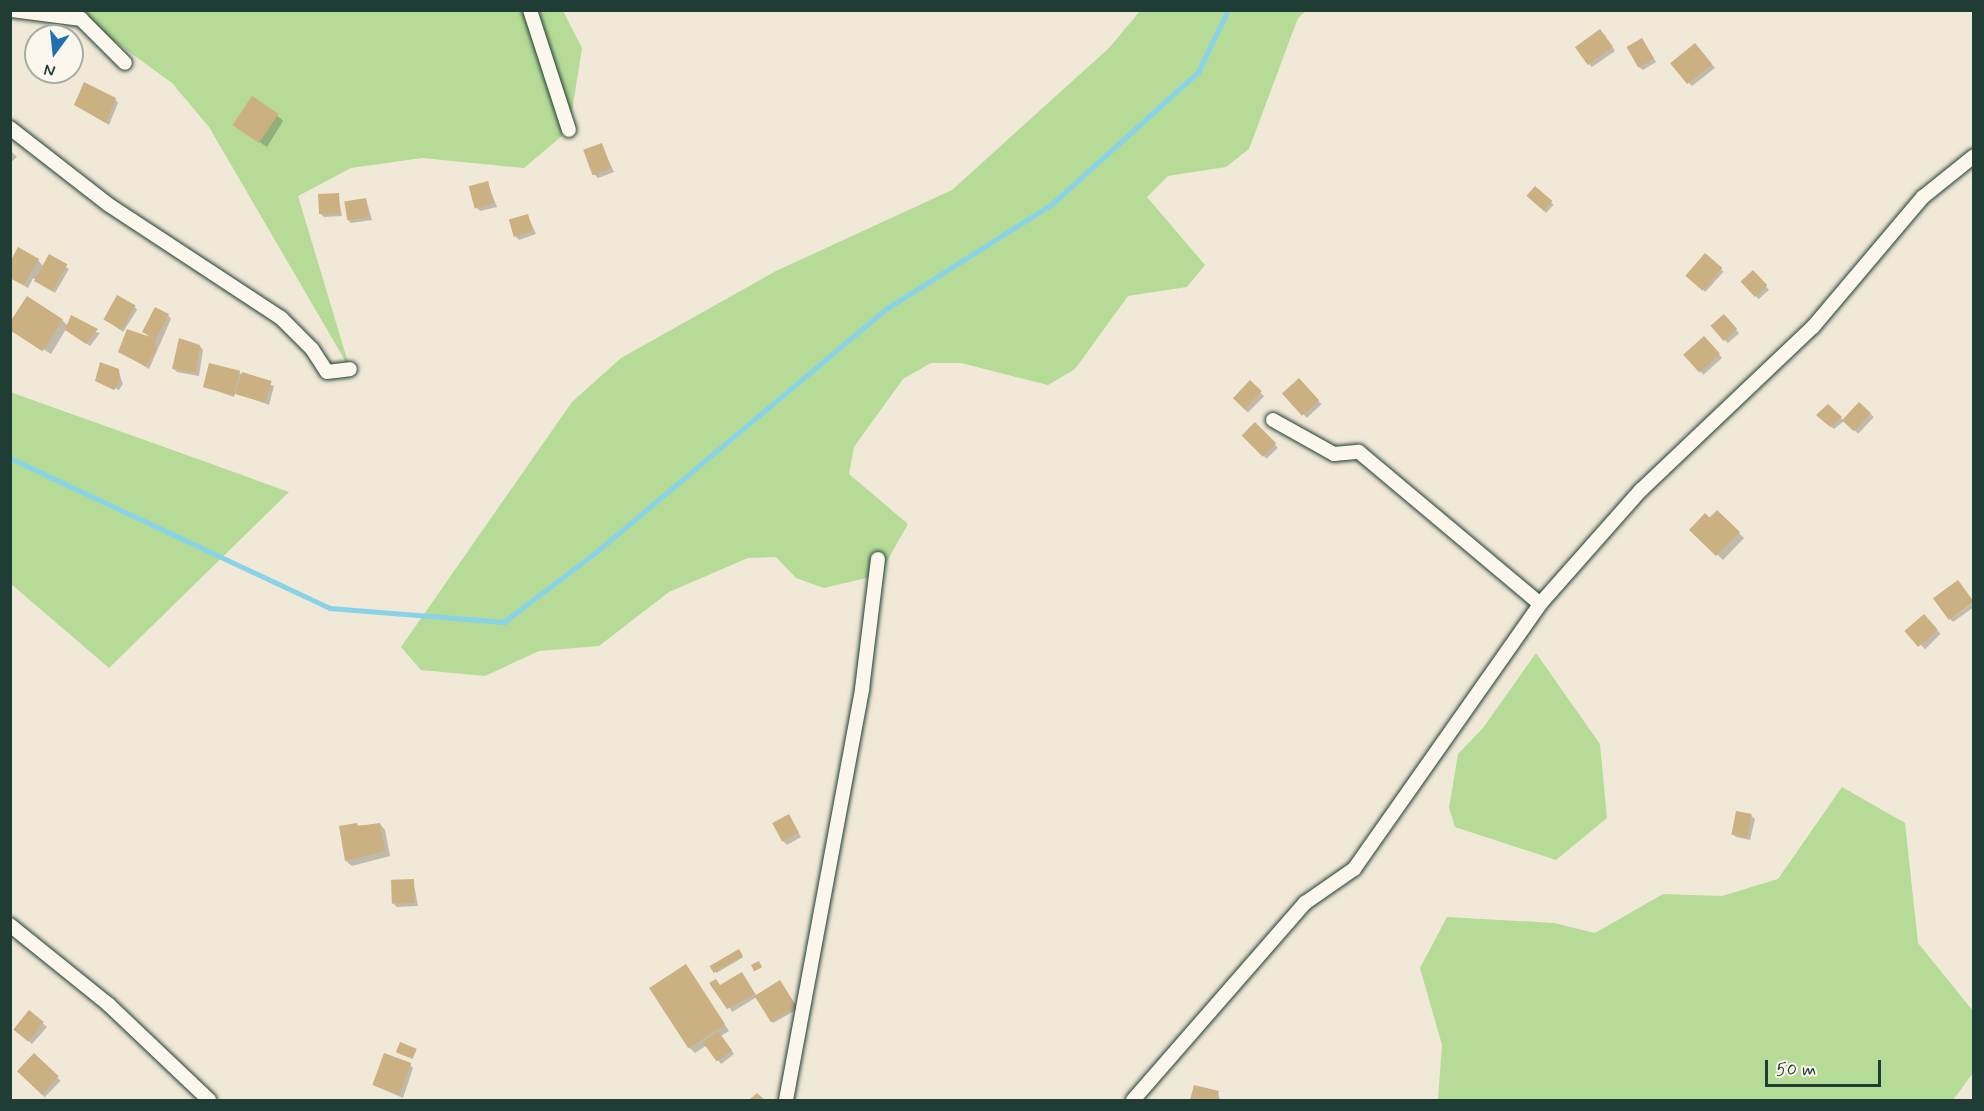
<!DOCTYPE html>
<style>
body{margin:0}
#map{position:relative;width:1984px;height:1111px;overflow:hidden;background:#f1e9d7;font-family:Mynerve,sans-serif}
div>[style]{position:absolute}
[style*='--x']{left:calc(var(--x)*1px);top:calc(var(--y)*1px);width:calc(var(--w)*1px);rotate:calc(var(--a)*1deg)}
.green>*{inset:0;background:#b6db97}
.shadow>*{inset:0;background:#0003;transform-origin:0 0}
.stream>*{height:4.5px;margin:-2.25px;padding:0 2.25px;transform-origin:2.25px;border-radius:2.25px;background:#88d3e8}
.building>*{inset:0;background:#cbb081;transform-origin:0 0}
.roads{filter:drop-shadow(0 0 2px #1f3d34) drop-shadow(0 0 2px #1f3d34)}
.minor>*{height:14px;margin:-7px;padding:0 7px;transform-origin:7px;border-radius:7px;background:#fbf7ec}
span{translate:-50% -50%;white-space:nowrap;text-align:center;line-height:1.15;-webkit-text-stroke:4.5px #fbf7ec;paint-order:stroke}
.frame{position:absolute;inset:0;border:12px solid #1f3d34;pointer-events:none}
.north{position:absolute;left:24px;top:24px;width:60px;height:60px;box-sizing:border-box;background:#fbf7ec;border:2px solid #a3ada2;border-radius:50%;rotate:195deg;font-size:16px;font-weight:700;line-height:24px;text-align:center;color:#1f3d34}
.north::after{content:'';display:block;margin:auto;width:21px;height:27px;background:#1f6fb2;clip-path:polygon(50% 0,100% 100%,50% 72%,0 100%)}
.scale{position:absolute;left:1765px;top:1060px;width:116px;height:27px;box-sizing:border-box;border:3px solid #1f3d34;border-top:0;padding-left:8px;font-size:18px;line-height:21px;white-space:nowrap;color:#1f3d34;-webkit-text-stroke:4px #fbf7ec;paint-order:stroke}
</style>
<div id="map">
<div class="green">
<div style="clip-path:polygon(73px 11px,563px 11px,582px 48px,569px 130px,524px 168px,422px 158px,351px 168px,298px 196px,350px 369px,209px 127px,172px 83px)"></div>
<div style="clip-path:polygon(1140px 11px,1306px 11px,1298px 18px,1249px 149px,1226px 167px,1168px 176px,1147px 197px,1205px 265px,1187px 287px,1128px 296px,1075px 369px,1048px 385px,961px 363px,931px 363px,903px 379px,854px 447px,849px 474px,908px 524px,879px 575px,824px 588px,796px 578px,776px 557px,748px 558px,669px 592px,599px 646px,539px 651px,485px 676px,421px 670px,401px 647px,572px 402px,621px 358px,776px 271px,952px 190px,1109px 48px)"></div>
<div style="clip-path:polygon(10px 392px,153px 443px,289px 492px,109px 668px,11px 584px)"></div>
<div style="clip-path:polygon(1536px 653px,1600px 744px,1607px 818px,1556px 860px,1455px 827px,1449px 808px,1458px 754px,1483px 728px)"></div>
<div style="clip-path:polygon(1842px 787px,1905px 823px,1918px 943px,1973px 1011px,1973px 1073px,1953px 1100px,1438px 1100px,1442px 1045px,1420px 968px,1447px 917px,1554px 923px,1595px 933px,1663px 894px,1722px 896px,1778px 879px)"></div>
</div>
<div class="shadow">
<div style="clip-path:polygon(1604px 34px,1615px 51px,1592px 67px,1589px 64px)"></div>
<div style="clip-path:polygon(1642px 39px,1656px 62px,1643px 70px,1639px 67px)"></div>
<div style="clip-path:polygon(1698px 48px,1715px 68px,1692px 86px,1689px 83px)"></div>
<div style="clip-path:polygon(115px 99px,118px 103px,109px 125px,75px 104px)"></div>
<div style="clip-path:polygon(278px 116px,283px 121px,267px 147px,236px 126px)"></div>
<div style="clip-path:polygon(601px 144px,614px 172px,598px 178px,594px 174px)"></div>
<div style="clip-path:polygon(10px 150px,17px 157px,10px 163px)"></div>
<div style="clip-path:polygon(487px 182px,497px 207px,480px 211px,477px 208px)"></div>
<div style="left:1535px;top:188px;width:25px;height:11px;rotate:42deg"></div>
<div style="clip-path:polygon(338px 195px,342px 216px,324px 217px,320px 213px)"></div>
<div style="clip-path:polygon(366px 199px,372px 220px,351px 223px,348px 220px)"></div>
<div style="clip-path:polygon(528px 216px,536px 234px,519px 240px,515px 236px)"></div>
<div style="left:1705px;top:255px;width:25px;height:27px;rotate:42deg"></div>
<div style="clip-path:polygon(49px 256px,69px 269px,55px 293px,33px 278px,28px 288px,10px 278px,10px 265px,38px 260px,43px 266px)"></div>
<div style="left:1753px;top:272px;width:24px;height:14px;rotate:48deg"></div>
<div style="clip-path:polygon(134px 306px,137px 310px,123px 332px,104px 319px)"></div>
<div style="clip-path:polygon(168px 315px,171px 319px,149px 369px,119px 351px,151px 339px,144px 332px)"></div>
<div style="left:1724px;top:316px;width:23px;height:15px;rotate:49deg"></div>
<div style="clip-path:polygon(62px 320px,68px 326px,100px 333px,90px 346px,66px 329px,51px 354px,13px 330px)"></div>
<div style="left:1704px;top:338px;width:27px;height:25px;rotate:48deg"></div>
<div style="clip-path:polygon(200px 346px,203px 350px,199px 376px,177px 372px,174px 369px)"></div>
<div style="clip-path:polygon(118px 370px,123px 384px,119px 390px,99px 381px)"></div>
<div style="clip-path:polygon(239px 373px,274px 386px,269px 405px,236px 392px,234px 397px,205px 387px)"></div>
<div style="left:1299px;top:380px;width:33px;height:20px;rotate:47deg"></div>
<div style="left:1250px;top:382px;width:20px;height:23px;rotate:45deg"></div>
<div style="left:1860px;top:404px;width:19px;height:23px;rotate:43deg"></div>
<div style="clip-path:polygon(1828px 406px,1844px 421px,1834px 429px,1821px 419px)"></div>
<div style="left:1255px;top:424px;width:33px;height:16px;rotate:46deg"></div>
<div style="clip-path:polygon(1717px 512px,1744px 538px,1723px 560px,1691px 529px)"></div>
<div style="clip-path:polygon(1974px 602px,1974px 607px,1953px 622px,1950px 619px)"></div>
<div style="left:1923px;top:616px;width:25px;height:22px;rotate:45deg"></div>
<div style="clip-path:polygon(789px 816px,801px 837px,787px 845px,783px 841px)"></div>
<div style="clip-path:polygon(1751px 816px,1755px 819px,1750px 840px,1736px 837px,1733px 834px)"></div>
<div style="clip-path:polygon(380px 824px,385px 830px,390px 856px,352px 866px,346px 861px,340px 827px)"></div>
<div style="clip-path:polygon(413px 880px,418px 906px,397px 907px,394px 904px)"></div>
<div style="left:740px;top:952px;width:6px;height:31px;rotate:59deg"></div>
<div style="clip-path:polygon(686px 966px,729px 1031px,721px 1036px,734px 1054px,721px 1064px,707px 1045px,695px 1053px,689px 1047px,651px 988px)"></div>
<div style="clip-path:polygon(745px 978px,756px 995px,780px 982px,798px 1009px,773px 1023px,757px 997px,732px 1012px,720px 987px)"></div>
<div style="clip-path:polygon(29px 1012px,47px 1027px,32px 1044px,18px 1032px)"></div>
<div style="left:34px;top:1055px;width:37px;height:23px;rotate:44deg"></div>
<div style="clip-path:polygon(410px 1065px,413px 1068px,403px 1098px,375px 1086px)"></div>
<div style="clip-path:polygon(1195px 1087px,1218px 1092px,1220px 1100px,1192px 1100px)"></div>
</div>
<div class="stream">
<div style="--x:10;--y:458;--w:353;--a:25.1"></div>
<div style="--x:330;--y:608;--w:175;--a:4.6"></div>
<div style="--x:504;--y:622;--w:114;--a:-37.2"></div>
<div style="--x:595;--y:553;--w:380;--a:-40"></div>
<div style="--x:886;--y:309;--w:196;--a:-32.3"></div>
<div style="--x:1052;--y:204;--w:197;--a:-42.1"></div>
<div style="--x:1198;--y:72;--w:69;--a:-64.2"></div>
</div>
<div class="building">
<div style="left:1600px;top:29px;width:22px;height:31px;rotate:54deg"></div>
<div style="left:1642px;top:38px;width:24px;height:18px;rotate:60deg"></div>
<div style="left:1695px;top:43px;width:27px;height:32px;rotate:51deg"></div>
<div style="clip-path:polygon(84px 82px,116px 98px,106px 123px,74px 105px)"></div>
<div style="left:252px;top:96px;width:32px;height:35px;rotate:34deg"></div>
<div style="left:602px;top:143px;width:27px;height:20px;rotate:70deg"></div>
<div style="left:488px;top:181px;width:23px;height:20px;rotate:75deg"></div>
<div style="left:1535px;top:186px;width:23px;height:13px;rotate:41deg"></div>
<div style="left:339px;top:193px;width:20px;height:21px;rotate:87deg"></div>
<div style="left:366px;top:198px;width:19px;height:22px;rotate:81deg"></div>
<div style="left:528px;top:214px;width:18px;height:20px;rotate:74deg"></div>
<div style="clip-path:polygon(18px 247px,39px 259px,24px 285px,10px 278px,10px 262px)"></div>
<div style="left:1705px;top:253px;width:23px;height:30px;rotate:41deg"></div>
<div style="left:49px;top:254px;width:21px;height:31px;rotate:29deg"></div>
<div style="left:1753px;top:270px;width:21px;height:17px;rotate:47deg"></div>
<div style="left:117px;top:295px;width:21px;height:28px;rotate:29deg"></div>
<div style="left:27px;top:296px;width:43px;height:38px;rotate:33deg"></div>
<div style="clip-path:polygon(155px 307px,169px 314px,156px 339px,155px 353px,145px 366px,118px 352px,127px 329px,156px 339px,142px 332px)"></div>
<div style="left:1724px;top:314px;width:20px;height:18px;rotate:49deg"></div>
<div style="clip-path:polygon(71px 315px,98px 329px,86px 344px,65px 330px)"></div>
<div style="left:1704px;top:336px;width:24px;height:28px;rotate:48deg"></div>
<div style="clip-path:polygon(179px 338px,200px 345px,196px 373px,172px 369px)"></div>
<div style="clip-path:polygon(100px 362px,119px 369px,120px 380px,114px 390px,95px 381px)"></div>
<div style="left:209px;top:363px;width:32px;height:25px;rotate:14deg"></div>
<div style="left:242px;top:372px;width:31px;height:23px;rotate:17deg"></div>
<div style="left:1299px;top:378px;width:30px;height:23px;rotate:48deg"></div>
<div style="left:1250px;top:380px;width:16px;height:25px;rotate:43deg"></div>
<div style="left:1859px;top:402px;width:16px;height:25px;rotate:43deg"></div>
<div style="clip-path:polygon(1828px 404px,1842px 417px,1830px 427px,1816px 415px)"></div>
<div style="left:1255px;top:422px;width:30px;height:19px;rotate:45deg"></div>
<div style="clip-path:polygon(1717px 510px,1740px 532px,1716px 556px,1689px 530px,1705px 513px,1710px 518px)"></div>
<div style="left:1958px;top:580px;width:27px;height:31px;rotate:54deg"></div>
<div style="left:1924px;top:614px;width:21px;height:26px;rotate:49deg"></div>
<div style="left:1736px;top:811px;width:16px;height:24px;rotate:11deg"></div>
<div style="left:789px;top:814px;width:21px;height:19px;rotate:62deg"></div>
<div style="clip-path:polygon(357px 823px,358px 826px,380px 823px,385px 851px,345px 861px,339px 826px)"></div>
<div style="left:414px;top:879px;width:24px;height:23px;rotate:88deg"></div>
<div style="left:739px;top:949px;width:8px;height:34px;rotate:60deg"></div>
<div style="left:759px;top:961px;width:7px;height:9px;rotate:63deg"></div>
<div style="left:686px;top:964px;width:72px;height:44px;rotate:57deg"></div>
<div style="clip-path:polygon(742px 972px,755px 994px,727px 1009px,709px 983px,716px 979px,720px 985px)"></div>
<div style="left:780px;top:980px;width:31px;height:30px;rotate:58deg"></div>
<div style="left:29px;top:1010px;width:19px;height:25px;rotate:39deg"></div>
<div style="left:718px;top:1031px;width:24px;height:19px;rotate:54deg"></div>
<div style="left:400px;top:1042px;width:18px;height:11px;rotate:22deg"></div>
<div style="left:34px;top:1053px;width:34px;height:25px;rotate:43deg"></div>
<div style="left:384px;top:1053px;width:29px;height:34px;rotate:20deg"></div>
<div style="clip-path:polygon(1194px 1085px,1219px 1091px,1216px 1100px,1190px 1100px)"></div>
<div style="clip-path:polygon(757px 1093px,765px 1100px,749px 1100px)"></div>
</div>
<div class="roads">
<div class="minor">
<div style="--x:12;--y:10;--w:70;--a:7.4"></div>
<div style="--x:81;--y:19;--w:62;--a:45"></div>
<div style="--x:530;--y:10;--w:126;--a:72"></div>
<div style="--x:10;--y:128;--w:125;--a:37.9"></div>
<div style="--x:109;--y:205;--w:206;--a:33.3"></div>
<div style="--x:281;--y:318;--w:44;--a:45"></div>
<div style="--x:312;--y:349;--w:27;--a:57"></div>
<div style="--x:327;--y:372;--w:23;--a:-7"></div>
<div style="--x:1273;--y:420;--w:70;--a:29.1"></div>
<div style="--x:1334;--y:454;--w:25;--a:-5"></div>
<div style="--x:1359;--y:452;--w:236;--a:40"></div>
<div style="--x:10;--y:925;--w:127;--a:38.9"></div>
<div style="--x:109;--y:1005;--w:138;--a:43.5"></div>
<div style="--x:786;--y:1100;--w:418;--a:-79.5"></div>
<div style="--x:862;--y:689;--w:131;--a:-83"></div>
<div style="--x:1133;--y:1100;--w:262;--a:-48.9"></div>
<div style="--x:1305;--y:903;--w:60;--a:-34.8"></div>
<div style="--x:1354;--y:869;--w:324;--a:-54.9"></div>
<div style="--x:1540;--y:604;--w:152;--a:-48.5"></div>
<div style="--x:1641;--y:490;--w:237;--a:-43.5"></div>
<div style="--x:1813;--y:327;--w:170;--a:-49.8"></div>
<div style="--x:1923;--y:197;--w:65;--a:-38.8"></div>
</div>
</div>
<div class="frame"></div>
<div class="north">N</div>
<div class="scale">50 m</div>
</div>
